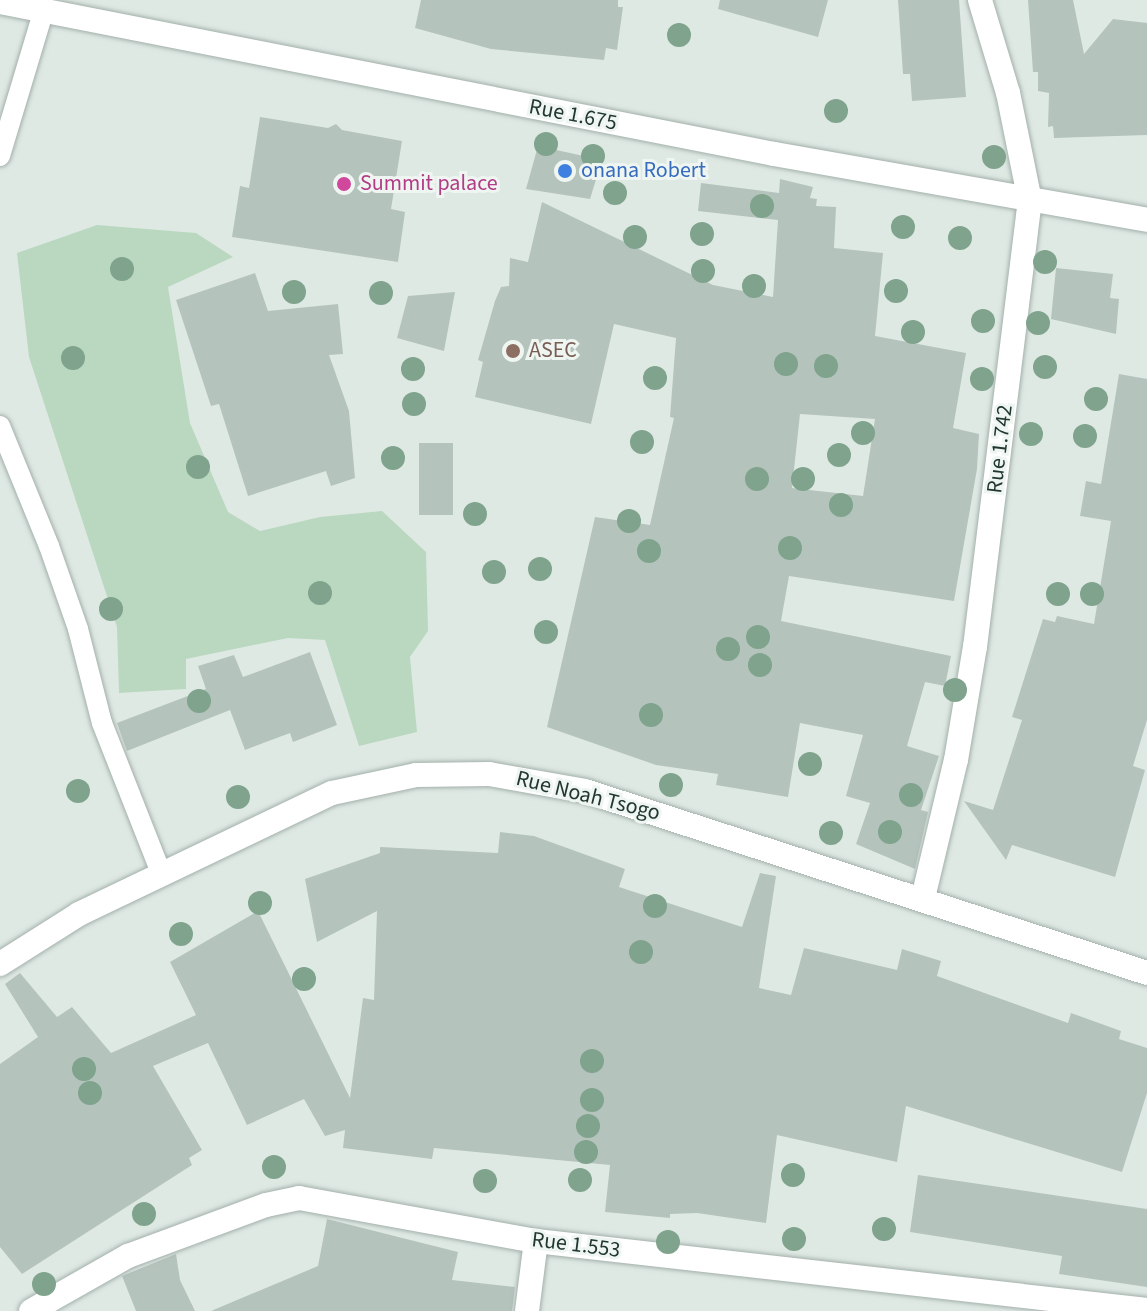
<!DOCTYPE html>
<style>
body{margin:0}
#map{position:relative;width:1147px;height:1311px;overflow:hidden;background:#dfe9e4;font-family:"Source Sans 3",sans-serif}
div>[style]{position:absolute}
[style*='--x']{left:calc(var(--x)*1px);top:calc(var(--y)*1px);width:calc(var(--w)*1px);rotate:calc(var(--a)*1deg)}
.green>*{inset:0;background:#bad8c0}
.building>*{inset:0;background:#b5c3bd;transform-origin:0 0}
.roads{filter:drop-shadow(0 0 2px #a3b0aa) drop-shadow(0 0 2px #a3b0aa)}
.lane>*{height:20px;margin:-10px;padding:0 10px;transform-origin:10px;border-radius:10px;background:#fff}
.street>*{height:24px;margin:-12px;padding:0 12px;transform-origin:12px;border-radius:12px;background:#fff}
.secondary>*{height:24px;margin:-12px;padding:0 12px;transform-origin:12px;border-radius:12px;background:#fff}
.trees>*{width:24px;height:24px;margin:-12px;border-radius:50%;background:#7fa38c}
.dots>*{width:22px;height:22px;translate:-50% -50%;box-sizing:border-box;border:4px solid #eff6f2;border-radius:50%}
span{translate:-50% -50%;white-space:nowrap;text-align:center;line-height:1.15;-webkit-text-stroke:6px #eff6f2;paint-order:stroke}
.street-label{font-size:22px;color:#223730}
.shop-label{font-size:22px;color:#366cbe}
.left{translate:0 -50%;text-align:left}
.hotel-label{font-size:22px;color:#b23c85}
.education-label{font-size:22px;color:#785e54}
</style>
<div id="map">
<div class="green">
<div style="clip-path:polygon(97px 225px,196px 233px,233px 257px,168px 287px,190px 423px,228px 512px,260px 531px,320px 517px,382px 511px,426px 552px,428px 631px,410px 657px,417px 732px,359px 746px,325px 640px,288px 638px,186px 659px,186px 689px,119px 693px,117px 627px,29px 357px,17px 253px)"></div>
</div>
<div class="building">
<div style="clip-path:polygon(421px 0,618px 0,618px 7px,623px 7px,617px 50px,606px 48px,604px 60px,491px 49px,415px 28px)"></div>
<div style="clip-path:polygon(720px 0,828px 0,818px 37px,718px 9px)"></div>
<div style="clip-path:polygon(898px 0,959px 0,966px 97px,912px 101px,910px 74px,903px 74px)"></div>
<div style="clip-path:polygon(1028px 0,1073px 0,1084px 54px,1113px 19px,1147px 23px,1147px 135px,1054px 138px,1053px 126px,1048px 127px,1049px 93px,1038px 91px,1038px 72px,1033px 72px)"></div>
<div style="clip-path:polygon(260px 117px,328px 128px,336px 124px,342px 130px,402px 141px,391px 209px,405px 212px,398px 262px,232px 237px,240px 186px,249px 188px)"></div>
<div style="clip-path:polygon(538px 146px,602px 160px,590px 199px,526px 189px)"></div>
<div style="clip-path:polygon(evenodd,780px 179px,813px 187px,810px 198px,817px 199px,816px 206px,836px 207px,834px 248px,883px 253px,875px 336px,966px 353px,953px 428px,979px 434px,977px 469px,954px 601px,789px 576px,781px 621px,951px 656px,945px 686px,925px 682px,907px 746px,939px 756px,921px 810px,928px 812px,915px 869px,856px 844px,870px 803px,846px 796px,863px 735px,800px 723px,788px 797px,716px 785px,718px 774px,656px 765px,547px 727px,595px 517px,650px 525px,674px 418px,670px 417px,676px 338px,614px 324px,591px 424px,475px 397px,483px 362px,478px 360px,495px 301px,501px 287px,509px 286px,510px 258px,528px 262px,542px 202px,713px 285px,773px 297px,778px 220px,698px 211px,701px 183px,779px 193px,780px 179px,800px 414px,875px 419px,863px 496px,792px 488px,800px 414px)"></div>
<div style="clip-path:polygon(1056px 268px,1113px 274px,1110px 298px,1119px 299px,1116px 334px,1051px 319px)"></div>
<div style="clip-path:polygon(255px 273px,268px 311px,338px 304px,343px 354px,329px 355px,349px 411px,355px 478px,331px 486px,326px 471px,248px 496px,219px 404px,211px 406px,176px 300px)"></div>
<div style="clip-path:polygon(455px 292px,444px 351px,397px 338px,408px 296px)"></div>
<div style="clip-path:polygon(1119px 374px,1147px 379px,1147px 720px,1133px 766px,1145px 770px,1115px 877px,1012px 845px,1006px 860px,964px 801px,993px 810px,1022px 720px,1012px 717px,1043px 619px,1055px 622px,1057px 616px,1094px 624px,1111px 521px,1080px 516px,1086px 481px,1101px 484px)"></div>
<div style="left:419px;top:443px;width:34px;height:72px"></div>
<div style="clip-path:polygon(310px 652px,337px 725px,293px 742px,290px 733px,245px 750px,230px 710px,127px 751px,117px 723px,206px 689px,198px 666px,234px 655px,243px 677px)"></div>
<div style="clip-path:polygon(500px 832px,534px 836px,625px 869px,619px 887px,742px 927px,760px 873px,776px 876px,759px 988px,791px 995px,804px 948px,897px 970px,902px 949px,941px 961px,937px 976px,1068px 1023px,1071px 1013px,1121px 1031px,1119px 1039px,1147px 1048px,1147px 1093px,1122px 1172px,906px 1106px,897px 1162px,777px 1135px,766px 1223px,697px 1213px,670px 1214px,670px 1218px,605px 1212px,610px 1165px,434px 1148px,432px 1159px,343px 1148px,345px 1130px,325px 1136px,304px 1099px,247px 1125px,208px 1043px,153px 1066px,202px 1150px,189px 1158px,192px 1165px,22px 1274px,0 1247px,0 1064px,38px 1037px,5px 984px,20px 973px,57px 1017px,72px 1007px,111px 1053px,196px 1015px,170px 962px,258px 911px,350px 1098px,363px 998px,374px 1000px,377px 911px,317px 942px,305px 879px,380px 853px,380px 847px,498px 853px)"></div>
<div style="clip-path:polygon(918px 1175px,1147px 1209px,1147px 1287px,1059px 1274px,1062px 1256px,910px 1232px)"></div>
<div style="clip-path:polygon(327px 1219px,458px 1252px,452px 1280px,515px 1287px,512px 1311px,211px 1311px,318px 1266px)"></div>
<div style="clip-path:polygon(176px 1254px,180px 1280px,195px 1311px,136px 1311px,122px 1276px)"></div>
</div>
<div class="roads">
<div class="lane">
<div style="--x:0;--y:156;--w:149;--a:-73.3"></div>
<div style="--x:0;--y:426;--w:130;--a:67.8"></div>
<div style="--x:49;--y:546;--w:88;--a:70.7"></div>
<div style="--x:78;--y:629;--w:97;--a:75.7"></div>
<div style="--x:102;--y:723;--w:161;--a:68.5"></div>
</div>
<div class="street">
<div style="--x:0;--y:2;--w:789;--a:11.11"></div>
<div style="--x:774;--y:154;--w:379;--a:10"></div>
<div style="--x:923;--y:898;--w:142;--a:-76.6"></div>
<div style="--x:956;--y:760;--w:115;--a:-80.5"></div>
<div style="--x:975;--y:647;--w:449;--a:-83"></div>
<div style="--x:1030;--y:201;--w:110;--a:-101.5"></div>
<div style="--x:1008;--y:93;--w:97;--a:-106.8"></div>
<div style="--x:31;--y:1311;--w:112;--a:-29.6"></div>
<div style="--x:128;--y:1256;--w:147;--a:-20.3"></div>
<div style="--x:266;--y:1205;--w:34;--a:-12"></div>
<div style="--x:299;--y:1198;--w:241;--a:10.3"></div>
<div style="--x:536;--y:1241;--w:615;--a:6.44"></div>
<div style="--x:527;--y:1311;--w:71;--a:-82.7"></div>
</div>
<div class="secondary">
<div style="--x:0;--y:964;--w:93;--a:-32.3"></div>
<div style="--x:79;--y:914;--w:280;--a:-25.6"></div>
<div style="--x:332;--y:793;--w:86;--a:-12.1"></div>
<div style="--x:416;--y:775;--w:73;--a:-0.8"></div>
<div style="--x:489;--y:774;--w:97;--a:10"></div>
<div style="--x:585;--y:791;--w:591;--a:17.94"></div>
</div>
</div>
<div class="trees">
<div style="left:679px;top:35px"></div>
<div style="left:836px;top:111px"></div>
<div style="left:546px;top:144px"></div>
<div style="left:593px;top:156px"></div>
<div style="left:994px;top:157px"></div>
<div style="left:615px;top:193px"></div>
<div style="left:762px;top:206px"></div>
<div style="left:903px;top:227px"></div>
<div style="left:702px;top:234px"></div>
<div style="left:635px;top:237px"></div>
<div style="left:960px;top:238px"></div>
<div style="left:1045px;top:262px"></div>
<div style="left:122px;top:269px"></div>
<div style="left:703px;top:271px"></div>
<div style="left:754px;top:286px"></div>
<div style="left:896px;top:291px"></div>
<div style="left:294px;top:292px"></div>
<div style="left:381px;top:293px"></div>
<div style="left:983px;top:321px"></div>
<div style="left:1038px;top:323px"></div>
<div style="left:913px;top:332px"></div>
<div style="left:73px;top:358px"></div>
<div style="left:786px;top:364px"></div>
<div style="left:826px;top:366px"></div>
<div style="left:1045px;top:367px"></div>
<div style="left:413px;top:369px"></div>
<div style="left:655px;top:378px"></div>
<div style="left:982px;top:379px"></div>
<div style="left:1096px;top:399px"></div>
<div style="left:414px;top:404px"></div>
<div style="left:863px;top:433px"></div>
<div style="left:1031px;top:434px"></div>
<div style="left:1085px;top:436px"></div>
<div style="left:642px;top:442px"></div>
<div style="left:839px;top:455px"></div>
<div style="left:393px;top:458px"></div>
<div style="left:198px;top:467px"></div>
<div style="left:757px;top:479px"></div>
<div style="left:803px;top:479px"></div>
<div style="left:841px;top:505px"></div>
<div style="left:475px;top:514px"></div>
<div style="left:629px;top:521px"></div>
<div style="left:790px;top:548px"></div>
<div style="left:649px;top:551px"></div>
<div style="left:540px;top:569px"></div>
<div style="left:494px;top:572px"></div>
<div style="left:320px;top:593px"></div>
<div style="left:1058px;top:594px"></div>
<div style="left:1092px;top:594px"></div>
<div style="left:111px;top:609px"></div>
<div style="left:546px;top:632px"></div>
<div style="left:758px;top:637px"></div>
<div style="left:728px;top:649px"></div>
<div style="left:760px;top:665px"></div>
<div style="left:955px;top:690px"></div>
<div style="left:199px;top:701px"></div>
<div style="left:651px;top:715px"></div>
<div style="left:810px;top:764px"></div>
<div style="left:671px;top:785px"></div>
<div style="left:78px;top:791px"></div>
<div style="left:911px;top:795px"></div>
<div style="left:238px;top:797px"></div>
<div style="left:890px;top:832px"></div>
<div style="left:831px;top:833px"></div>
<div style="left:260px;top:903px"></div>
<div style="left:655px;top:906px"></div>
<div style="left:181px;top:934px"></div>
<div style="left:641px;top:952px"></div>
<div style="left:304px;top:979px"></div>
<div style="left:592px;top:1061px"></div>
<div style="left:84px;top:1069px"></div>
<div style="left:90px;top:1093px"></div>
<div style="left:592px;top:1100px"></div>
<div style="left:588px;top:1126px"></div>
<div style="left:586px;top:1152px"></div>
<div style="left:274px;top:1167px"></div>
<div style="left:793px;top:1175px"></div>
<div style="left:580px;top:1180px"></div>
<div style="left:485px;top:1181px"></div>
<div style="left:144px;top:1214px"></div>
<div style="left:884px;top:1229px"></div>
<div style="left:794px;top:1239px"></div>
<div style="left:668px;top:1242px"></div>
<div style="left:44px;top:1284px"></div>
</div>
<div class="dots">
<div style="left:565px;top:171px;background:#3f7fe0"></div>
<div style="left:344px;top:184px;background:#d1479c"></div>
<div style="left:513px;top:351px;background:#8d6e63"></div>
</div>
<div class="street-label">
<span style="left:573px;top:115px;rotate:11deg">Rue 1.675</span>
<span style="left:1000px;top:449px;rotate:-83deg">Rue 1.742</span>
<span style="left:588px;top:796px;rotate:14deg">Rue Noah Tsogo</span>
<span style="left:576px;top:1245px;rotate:7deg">Rue 1.553</span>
</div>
<div class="shop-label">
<span class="left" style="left:581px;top:171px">onana Robert</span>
</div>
<div class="hotel-label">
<span class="left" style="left:360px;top:184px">Summit palace</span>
</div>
<div class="education-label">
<span class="left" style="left:529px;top:351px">ASEC</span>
</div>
</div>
